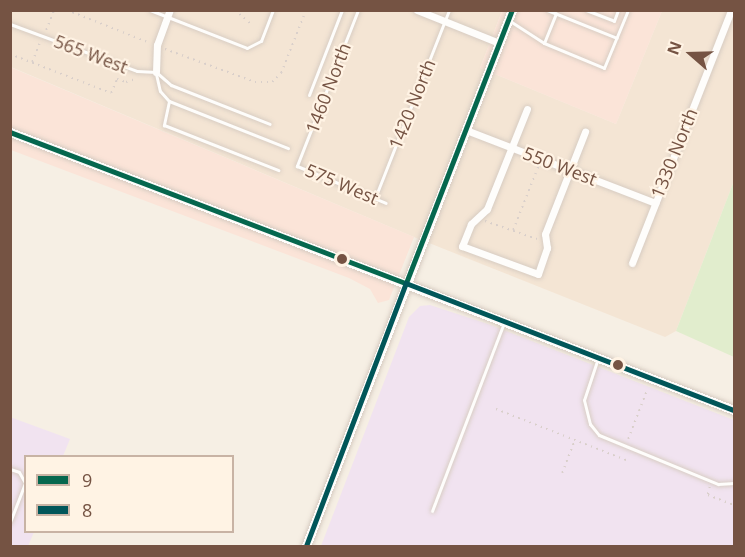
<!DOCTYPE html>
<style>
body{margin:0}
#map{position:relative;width:745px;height:557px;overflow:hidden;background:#f6efe4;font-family:"Open Sans",sans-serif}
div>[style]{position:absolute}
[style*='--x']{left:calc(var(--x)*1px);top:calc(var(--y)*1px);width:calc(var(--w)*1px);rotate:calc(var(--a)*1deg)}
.residential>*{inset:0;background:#f4e5d4}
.commercial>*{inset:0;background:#fbe4d8}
.education>*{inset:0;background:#f1e3f0}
.green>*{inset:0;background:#e1edcd}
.path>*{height:1.5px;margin-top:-0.75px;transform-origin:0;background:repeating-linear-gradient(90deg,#d9cfca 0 1.5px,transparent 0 6px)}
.roads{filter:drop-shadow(0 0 2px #d7ccc2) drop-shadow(0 0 2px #d7ccc2)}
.lane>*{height:3px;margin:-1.5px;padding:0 1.5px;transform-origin:1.5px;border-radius:1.5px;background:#fefdfb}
.street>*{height:7px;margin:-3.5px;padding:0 3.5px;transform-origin:3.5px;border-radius:3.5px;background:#fefdfb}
.secondary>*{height:9px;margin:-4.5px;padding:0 4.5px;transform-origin:4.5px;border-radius:4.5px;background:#fefdfb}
.bus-1>*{height:4.5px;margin:-2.25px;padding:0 2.25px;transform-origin:2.25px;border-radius:2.25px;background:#05674e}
.bus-2>*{height:4.5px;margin:-2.25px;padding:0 2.25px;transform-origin:2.25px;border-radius:2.25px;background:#015659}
.dots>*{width:16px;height:16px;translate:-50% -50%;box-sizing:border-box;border:3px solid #fff3e4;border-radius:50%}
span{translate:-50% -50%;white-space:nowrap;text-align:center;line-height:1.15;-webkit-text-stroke:4.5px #fff3e4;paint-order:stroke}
.street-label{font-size:18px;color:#755343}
.frame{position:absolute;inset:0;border:12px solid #755343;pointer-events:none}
.legend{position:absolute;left:24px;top:455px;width:210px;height:78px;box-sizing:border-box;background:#fff3e4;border:2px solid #c8b3a4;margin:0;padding:8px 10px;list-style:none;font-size:18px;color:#755343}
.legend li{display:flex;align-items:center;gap:12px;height:30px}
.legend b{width:30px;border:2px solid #c8b3a4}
.north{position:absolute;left:661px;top:24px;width:60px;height:60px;-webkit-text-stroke:4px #fff3e4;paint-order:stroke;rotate:290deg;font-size:16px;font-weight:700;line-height:24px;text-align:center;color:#755343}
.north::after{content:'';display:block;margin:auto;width:21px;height:27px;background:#755343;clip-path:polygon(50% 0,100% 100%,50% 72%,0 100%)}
</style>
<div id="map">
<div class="residential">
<div style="clip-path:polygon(10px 11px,502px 11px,480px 68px,616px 124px,662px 11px,734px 11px,734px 181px,676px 331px,665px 337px,414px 237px,11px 67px)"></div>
</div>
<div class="commercial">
<div style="clip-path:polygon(502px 11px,662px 11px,616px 124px,480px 68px)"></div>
<div style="clip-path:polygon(10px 67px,414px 237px,389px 300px,378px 303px,370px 289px,349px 278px,11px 150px)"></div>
</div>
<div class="education">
<div style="clip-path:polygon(430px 305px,488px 324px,734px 420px,734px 546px,321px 546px,409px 317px,420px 306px)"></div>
<div style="clip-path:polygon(10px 417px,70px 439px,63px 456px,26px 456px,26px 532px,34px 532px,28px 546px,11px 546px)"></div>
</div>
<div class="green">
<div style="clip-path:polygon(734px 181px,734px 357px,676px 331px)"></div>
</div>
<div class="path">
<div style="--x:67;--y:10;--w:89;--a:21.7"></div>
<div style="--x:235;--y:10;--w:21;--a:41"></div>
<div style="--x:46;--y:30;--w:22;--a:-68"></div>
<div style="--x:165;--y:49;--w:96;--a:20.1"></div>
<div style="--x:255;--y:82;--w:17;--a:0"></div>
<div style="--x:272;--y:82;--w:13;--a:-45"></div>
<div style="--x:281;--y:73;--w:68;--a:-68.4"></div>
<div style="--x:10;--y:54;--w:108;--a:21.1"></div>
<div style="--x:111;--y:93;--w:15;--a:-67"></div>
<div style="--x:117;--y:79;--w:9;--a:18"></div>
<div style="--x:126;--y:82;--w:9;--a:-18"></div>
<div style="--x:32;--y:62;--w:22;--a:-68"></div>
<div style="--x:485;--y:221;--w:55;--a:19.1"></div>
<div style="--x:513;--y:230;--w:68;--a:-68.4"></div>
<div style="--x:496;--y:409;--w:140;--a:21.4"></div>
<div style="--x:628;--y:439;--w:53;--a:-68.8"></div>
<div style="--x:562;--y:473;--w:34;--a:-69"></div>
<div style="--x:710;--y:487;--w:8;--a:104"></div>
<div style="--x:708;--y:495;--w:28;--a:21"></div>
</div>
<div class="roads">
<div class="lane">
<div style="--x:150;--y:10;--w:104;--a:21.4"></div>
<div style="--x:247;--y:48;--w:16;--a:-27"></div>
<div style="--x:261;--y:41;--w:33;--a:-69"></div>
<div style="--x:358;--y:10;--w:168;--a:111.4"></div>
<div style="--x:297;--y:166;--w:96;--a:22.6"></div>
<div style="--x:547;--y:10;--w:75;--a:21.8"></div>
<div style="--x:586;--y:10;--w:30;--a:21"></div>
<div style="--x:614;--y:21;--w:12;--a:-70"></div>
<div style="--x:510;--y:21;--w:40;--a:32.9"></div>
<div style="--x:544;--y:43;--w:65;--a:22.6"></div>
<div style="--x:604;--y:68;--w:63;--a:-67.5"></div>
<div style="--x:10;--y:24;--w:135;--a:20.3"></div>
<div style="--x:137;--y:71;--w:19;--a:3"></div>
<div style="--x:156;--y:72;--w:20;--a:41"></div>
<div style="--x:171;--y:85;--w:106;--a:21.5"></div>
<div style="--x:544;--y:43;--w:32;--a:-68"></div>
<div style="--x:156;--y:74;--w:17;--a:77"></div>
<div style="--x:160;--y:91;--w:13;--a:48"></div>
<div style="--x:169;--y:101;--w:128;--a:21.6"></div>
<div style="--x:309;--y:95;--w:91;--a:-68.8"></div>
<div style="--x:169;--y:101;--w:25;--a:102"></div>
<div style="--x:164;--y:125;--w:123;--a:21.5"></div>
<div style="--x:375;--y:198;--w:202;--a:-68.5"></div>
<div style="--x:598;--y:358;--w:44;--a:108.4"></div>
<div style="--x:584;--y:400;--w:25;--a:76"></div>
<div style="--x:590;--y:424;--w:14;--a:51"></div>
<div style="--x:599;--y:435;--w:129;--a:22.4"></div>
<div style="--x:718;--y:484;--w:16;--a:-4"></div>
<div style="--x:10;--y:469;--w:9;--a:18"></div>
<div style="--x:19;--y:472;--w:13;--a:61"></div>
<div style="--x:25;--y:483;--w:42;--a:111"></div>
<div style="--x:432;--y:511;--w:199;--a:-69.1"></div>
</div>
<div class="street">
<div style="--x:417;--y:10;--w:88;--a:21.9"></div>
<div style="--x:156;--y:72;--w:27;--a:-88"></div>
<div style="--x:157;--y:45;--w:37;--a:-70"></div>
<div style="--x:527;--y:109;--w:108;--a:111.8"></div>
<div style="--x:487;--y:209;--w:22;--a:137"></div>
<div style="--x:471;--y:224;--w:24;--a:112"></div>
<div style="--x:462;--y:246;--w:81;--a:20.2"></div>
<div style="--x:538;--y:274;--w:28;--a:-71"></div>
<div style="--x:547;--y:248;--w:14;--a:-98"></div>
<div style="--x:545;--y:234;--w:110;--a:-68.6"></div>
<div style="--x:466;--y:130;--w:203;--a:21.1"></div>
<div style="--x:632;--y:263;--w:272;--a:-68.6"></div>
</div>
<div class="secondary">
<div style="--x:10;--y:132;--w:776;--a:21.01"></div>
<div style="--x:306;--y:546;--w:574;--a:-68.98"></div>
</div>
</div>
<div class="bus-1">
<div style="--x:10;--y:132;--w:424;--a:20.9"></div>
<div style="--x:406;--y:283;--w:293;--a:-68.8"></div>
</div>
<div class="bus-2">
<div style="--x:406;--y:283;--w:352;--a:21.2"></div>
<div style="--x:306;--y:546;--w:281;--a:-69.2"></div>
</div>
<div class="dots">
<div style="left:342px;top:259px;background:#755343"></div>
<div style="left:618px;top:365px;background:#755343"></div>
</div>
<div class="street-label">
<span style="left:91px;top:54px;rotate:21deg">565 West</span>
<span style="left:328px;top:88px;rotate:-69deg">1460 North</span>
<span style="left:412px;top:104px;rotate:-68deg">1420 North</span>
<span style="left:674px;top:153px;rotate:-68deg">1330 North</span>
<span style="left:560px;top:166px;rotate:21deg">550 West</span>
<span style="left:342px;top:184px;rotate:23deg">575 West</span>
</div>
<div class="frame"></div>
<ul class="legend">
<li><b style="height:8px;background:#05674e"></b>9</li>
<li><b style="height:8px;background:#015659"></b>8</li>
</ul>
<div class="north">N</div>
</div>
